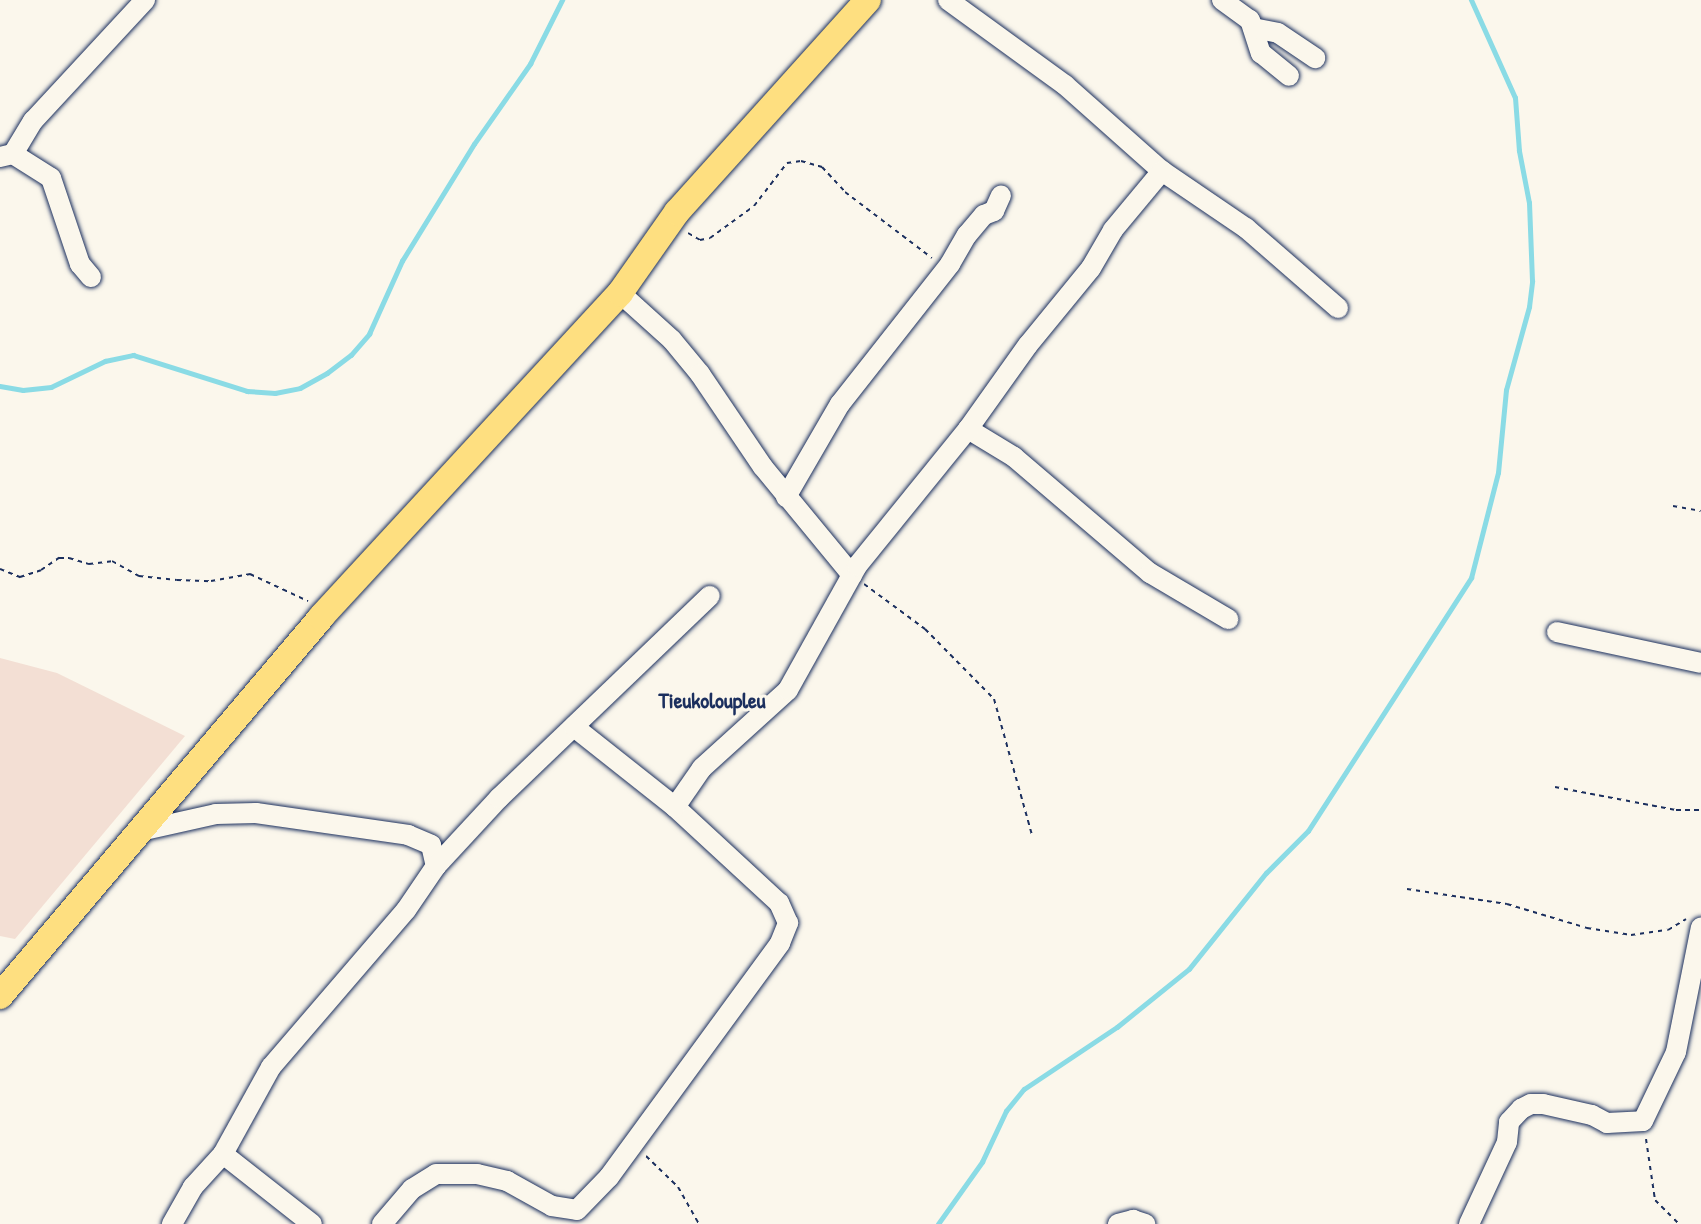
<!DOCTYPE html>
<style>
body{margin:0}
#map{position:relative;width:1701px;height:1224px;overflow:hidden;background:#fbf7ec;font-family:"Patrick Hand",sans-serif}
div>[style]{position:absolute}
[style*='--x']{left:calc(var(--x)*1px);top:calc(var(--y)*1px);width:calc(var(--w)*1px);rotate:calc(var(--a)*1deg)}
.built>*{inset:0;background:#f3dfd4}
.stream>*{height:4.5px;margin:-2.25px;padding:0 2.25px;transform-origin:2.25px;border-radius:2.25px;background:#8adbe5}
.path>*{height:2px;margin-top:-1px;transform-origin:0;background:repeating-linear-gradient(90deg,#1b2f5e 0 4.5px,transparent 0 9px)}
.roads{filter:drop-shadow(0 0 2px #1b2f5e) drop-shadow(0 0 2px #1b2f5e)}
.minor>*{height:20px;margin:-10px;padding:0 10px;transform-origin:10px;border-radius:10px;background:#fbf7ec}
.major>*{height:26px;margin:-13px;padding:0 13px;transform-origin:13px;border-radius:13px;background:#fedf80}
span{translate:-50% -50%;white-space:nowrap;text-align:center;line-height:1.15;-webkit-text-stroke:6px #fbf7ec;paint-order:stroke}
.quarter-label{font-size:22px;color:#1b2f5e;font-weight:700}
</style>
<div id="map">
<div class="built">
<div style="clip-path:polygon(0 658px,57px 673px,185px 736px,15px 939px,0 936px)"></div>
</div>
<div class="stream">
<div style="--x:0;--y:386;--w:23;--a:10"></div>
<div style="--x:23;--y:390;--w:28;--a:-6"></div>
<div style="--x:51;--y:387;--w:60;--a:-25.7"></div>
<div style="--x:105;--y:361;--w:29;--a:-12"></div>
<div style="--x:133;--y:355;--w:120;--a:17.5"></div>
<div style="--x:247;--y:391;--w:28;--a:4"></div>
<div style="--x:275;--y:393;--w:25;--a:-11"></div>
<div style="--x:300;--y:388;--w:31;--a:-29"></div>
<div style="--x:327;--y:373;--w:30;--a:-37"></div>
<div style="--x:351;--y:355;--w:28;--a:-49"></div>
<div style="--x:369;--y:334;--w:80;--a:-65.7"></div>
<div style="--x:402;--y:261;--w:137;--a:-58.4"></div>
<div style="--x:474;--y:144;--w:98;--a:-55"></div>
<div style="--x:530;--y:64;--w:72;--a:-63.4"></div>
<div style="--x:938;--y:1224;--w:76;--a:-54.6"></div>
<div style="--x:982;--y:1162;--w:56;--a:-64.8"></div>
<div style="--x:1006;--y:1111;--w:28;--a:-51"></div>
<div style="--x:1024;--y:1089;--w:112;--a:-33.7"></div>
<div style="--x:1117;--y:1027;--w:92;--a:-38.9"></div>
<div style="--x:1189;--y:969;--w:123;--a:-51.3"></div>
<div style="--x:1266;--y:873;--w:59;--a:-45"></div>
<div style="--x:1308;--y:831;--w:301;--a:-57.2"></div>
<div style="--x:1471;--y:578;--w:108;--a:-75.6"></div>
<div style="--x:1498;--y:473;--w:83;--a:-84.5"></div>
<div style="--x:1506;--y:390;--w:86;--a:-74.5"></div>
<div style="--x:1529;--y:307;--w:26;--a:-83"></div>
<div style="--x:1532;--y:281;--w:78;--a:-92.2"></div>
<div style="--x:1529;--y:203;--w:53;--a:-100.9"></div>
<div style="--x:1519;--y:151;--w:53;--a:-94.3"></div>
<div style="--x:1515;--y:98;--w:107;--a:-114.2"></div>
</div>
<div class="path">
<div style="--x:688;--y:233;--w:14;--a:30"></div>
<div style="--x:700;--y:240;--w:10;--a:-11"></div>
<div style="--x:710;--y:238;--w:54;--a:-36"></div>
<div style="--x:754;--y:206;--w:54;--a:-52.5"></div>
<div style="--x:787;--y:163;--w:14;--a:-8"></div>
<div style="--x:801;--y:161;--w:22;--a:16"></div>
<div style="--x:822;--y:167;--w:34;--a:47"></div>
<div style="--x:845;--y:192;--w:109;--a:37.2"></div>
<div style="--x:1673;--y:506;--w:28;--a:10"></div>
<div style="--x:0;--y:569;--w:22;--a:22"></div>
<div style="--x:20;--y:577;--w:22;--a:-18"></div>
<div style="--x:41;--y:570;--w:22;--a:-34"></div>
<div style="--x:59;--y:558;--w:10;--a:0"></div>
<div style="--x:69;--y:558;--w:21;--a:17"></div>
<div style="--x:89;--y:564;--w:23;--a:-7"></div>
<div style="--x:112;--y:561;--w:31;--a:29"></div>
<div style="--x:139;--y:576;--w:38;--a:6"></div>
<div style="--x:177;--y:580;--w:34;--a:2"></div>
<div style="--x:211;--y:581;--w:40;--a:-10"></div>
<div style="--x:250;--y:574;--w:64;--a:25"></div>
<div style="--x:864;--y:584;--w:76;--a:36.4"></div>
<div style="--x:925;--y:629;--w:98;--a:45.4"></div>
<div style="--x:994;--y:699;--w:141;--a:74.4"></div>
<div style="--x:1555;--y:787;--w:123;--a:10.8"></div>
<div style="--x:1676;--y:810;--w:25;--a:0"></div>
<div style="--x:1407;--y:889;--w:101;--a:8.5"></div>
<div style="--x:1507;--y:904;--w:84;--a:16.7"></div>
<div style="--x:1587;--y:928;--w:45;--a:9"></div>
<div style="--x:1631;--y:935;--w:37;--a:-8"></div>
<div style="--x:1668;--y:930;--w:21;--a:-31"></div>
<div style="--x:1646;--y:1139;--w:62;--a:81.6"></div>
<div style="--x:1655;--y:1200;--w:34;--a:45"></div>
<div style="--x:646;--y:1156;--w:45;--a:44.1"></div>
<div style="--x:678;--y:1187;--w:43;--a:60.4"></div>
</div>
<div class="roads">
<div class="minor">
<div style="--x:948;--y:0;--w:145;--a:36"></div>
<div style="--x:1065;--y:85;--w:130;--a:41.6"></div>
<div style="--x:1162;--y:171;--w:102;--a:34.2"></div>
<div style="--x:1246;--y:228;--w:122;--a:41"></div>
<div style="--x:1222;--y:0;--w:34;--a:36"></div>
<div style="--x:1250;--y:20;--w:35;--a:72"></div>
<div style="--x:1261;--y:53;--w:36;--a:39"></div>
<div style="--x:1253;--y:28;--w:25;--a:11"></div>
<div style="--x:1278;--y:33;--w:45;--a:34"></div>
<div style="--x:13;--y:154;--w:45;--a:32.3"></div>
<div style="--x:51;--y:178;--w:91;--a:71.4"></div>
<div style="--x:80;--y:264;--w:17;--a:50"></div>
<div style="--x:0;--y:157;--w:13;--a:-13"></div>
<div style="--x:13;--y:154;--w:39;--a:-59"></div>
<div style="--x:33;--y:121;--w:165;--a:-47.2"></div>
<div style="--x:620;--y:293;--w:70;--a:42.1"></div>
<div style="--x:672;--y:340;--w:44;--a:50.5"></div>
<div style="--x:700;--y:374;--w:112;--a:55.9"></div>
<div style="--x:763;--y:467;--w:140;--a:50.5"></div>
<div style="--x:968;--y:429;--w:54;--a:31.3"></div>
<div style="--x:1014;--y:457;--w:179;--a:40.5"></div>
<div style="--x:1150;--y:573;--w:91;--a:30.5"></div>
<div style="--x:786;--y:497;--w:108;--a:-59.9"></div>
<div style="--x:840;--y:404;--w:178;--a:-51.8"></div>
<div style="--x:950;--y:264;--w:34;--a:-60"></div>
<div style="--x:967;--y:235;--w:26;--a:-50"></div>
<div style="--x:984;--y:215;--w:11;--a:-22"></div>
<div style="--x:994;--y:211;--w:17;--a:-66"></div>
<div style="--x:1557;--y:632;--w:147;--a:12.1"></div>
<div style="--x:675;--y:807;--w:47;--a:-55.3"></div>
<div style="--x:702;--y:768;--w:116;--a:-42.2"></div>
<div style="--x:788;--y:690;--w:142;--a:-60.9"></div>
<div style="--x:857;--y:566;--w:176;--a:-51"></div>
<div style="--x:968;--y:429;--w:103;--a:-54.5"></div>
<div style="--x:1028;--y:345;--w:99;--a:-50.7"></div>
<div style="--x:1091;--y:268;--w:44;--a:-59.9"></div>
<div style="--x:1113;--y:230;--w:77;--a:-50.3"></div>
<div style="--x:140;--y:831;--w:78;--a:-12.6"></div>
<div style="--x:216;--y:814;--w:40;--a:-1.4"></div>
<div style="--x:256;--y:813;--w:154;--a:8.2"></div>
<div style="--x:408;--y:835;--w:25;--a:23"></div>
<div style="--x:431;--y:845;--w:22;--a:77"></div>
<div style="--x:436;--y:866;--w:53;--a:124.3"></div>
<div style="--x:406;--y:910;--w:207;--a:130.7"></div>
<div style="--x:271;--y:1067;--w:99;--a:118.9"></div>
<div style="--x:223;--y:1154;--w:45;--a:132.3"></div>
<div style="--x:193;--y:1187;--w:43;--a:119.6"></div>
<div style="--x:436;--y:866;--w:93;--a:-47.2"></div>
<div style="--x:499;--y:798;--w:292;--a:-43.8"></div>
<div style="--x:223;--y:1154;--w:113;--a:38.2"></div>
<div style="--x:382;--y:1224;--w:46;--a:-49.4"></div>
<div style="--x:412;--y:1189;--w:28;--a:-32"></div>
<div style="--x:436;--y:1174;--w:41;--a:0"></div>
<div style="--x:477;--y:1174;--w:31;--a:13"></div>
<div style="--x:507;--y:1181;--w:51;--a:29.1"></div>
<div style="--x:552;--y:1206;--w:25;--a:9"></div>
<div style="--x:577;--y:1210;--w:46;--a:-45.9"></div>
<div style="--x:609;--y:1177;--w:290;--a:-53.8"></div>
<div style="--x:780;--y:943;--w:22;--a:-68"></div>
<div style="--x:788;--y:923;--w:22;--a:-114"></div>
<div style="--x:779;--y:903;--w:142;--a:-137.3"></div>
<div style="--x:675;--y:807;--w:129;--a:-141.6"></div>
<div style="--x:1118;--y:1224;--w:16;--a:-15"></div>
<div style="--x:1133;--y:1220;--w:13;--a:18"></div>
<div style="--x:1469;--y:1224;--w:90;--a:-65.1"></div>
<div style="--x:1507;--y:1142;--w:20;--a:-84"></div>
<div style="--x:1509;--y:1122;--w:18;--a:-47"></div>
<div style="--x:1521;--y:1109;--w:11;--a:-27"></div>
<div style="--x:1531;--y:1104;--w:12;--a:0"></div>
<div style="--x:1543;--y:1104;--w:50;--a:12.7"></div>
<div style="--x:1592;--y:1115;--w:17;--a:28"></div>
<div style="--x:1607;--y:1123;--w:36;--a:-3"></div>
<div style="--x:1643;--y:1121;--w:76;--a:-64.4"></div>
<div style="--x:1676;--y:1052;--w:127;--a:-78.7"></div>
</div>
<div class="major">
<div style="--x:0;--y:996;--w:497;--a:-49.7"></div>
<div style="--x:321;--y:617;--w:441;--a:-47.3"></div>
<div style="--x:620;--y:293;--w:99;--a:-54.9"></div>
<div style="--x:677;--y:212;--w:285;--a:-48"></div>
</div>
</div>
<div class="quarter-label">
<span style="left:712px;top:701px">Tieukoloupleu</span>
</div>
</div>
